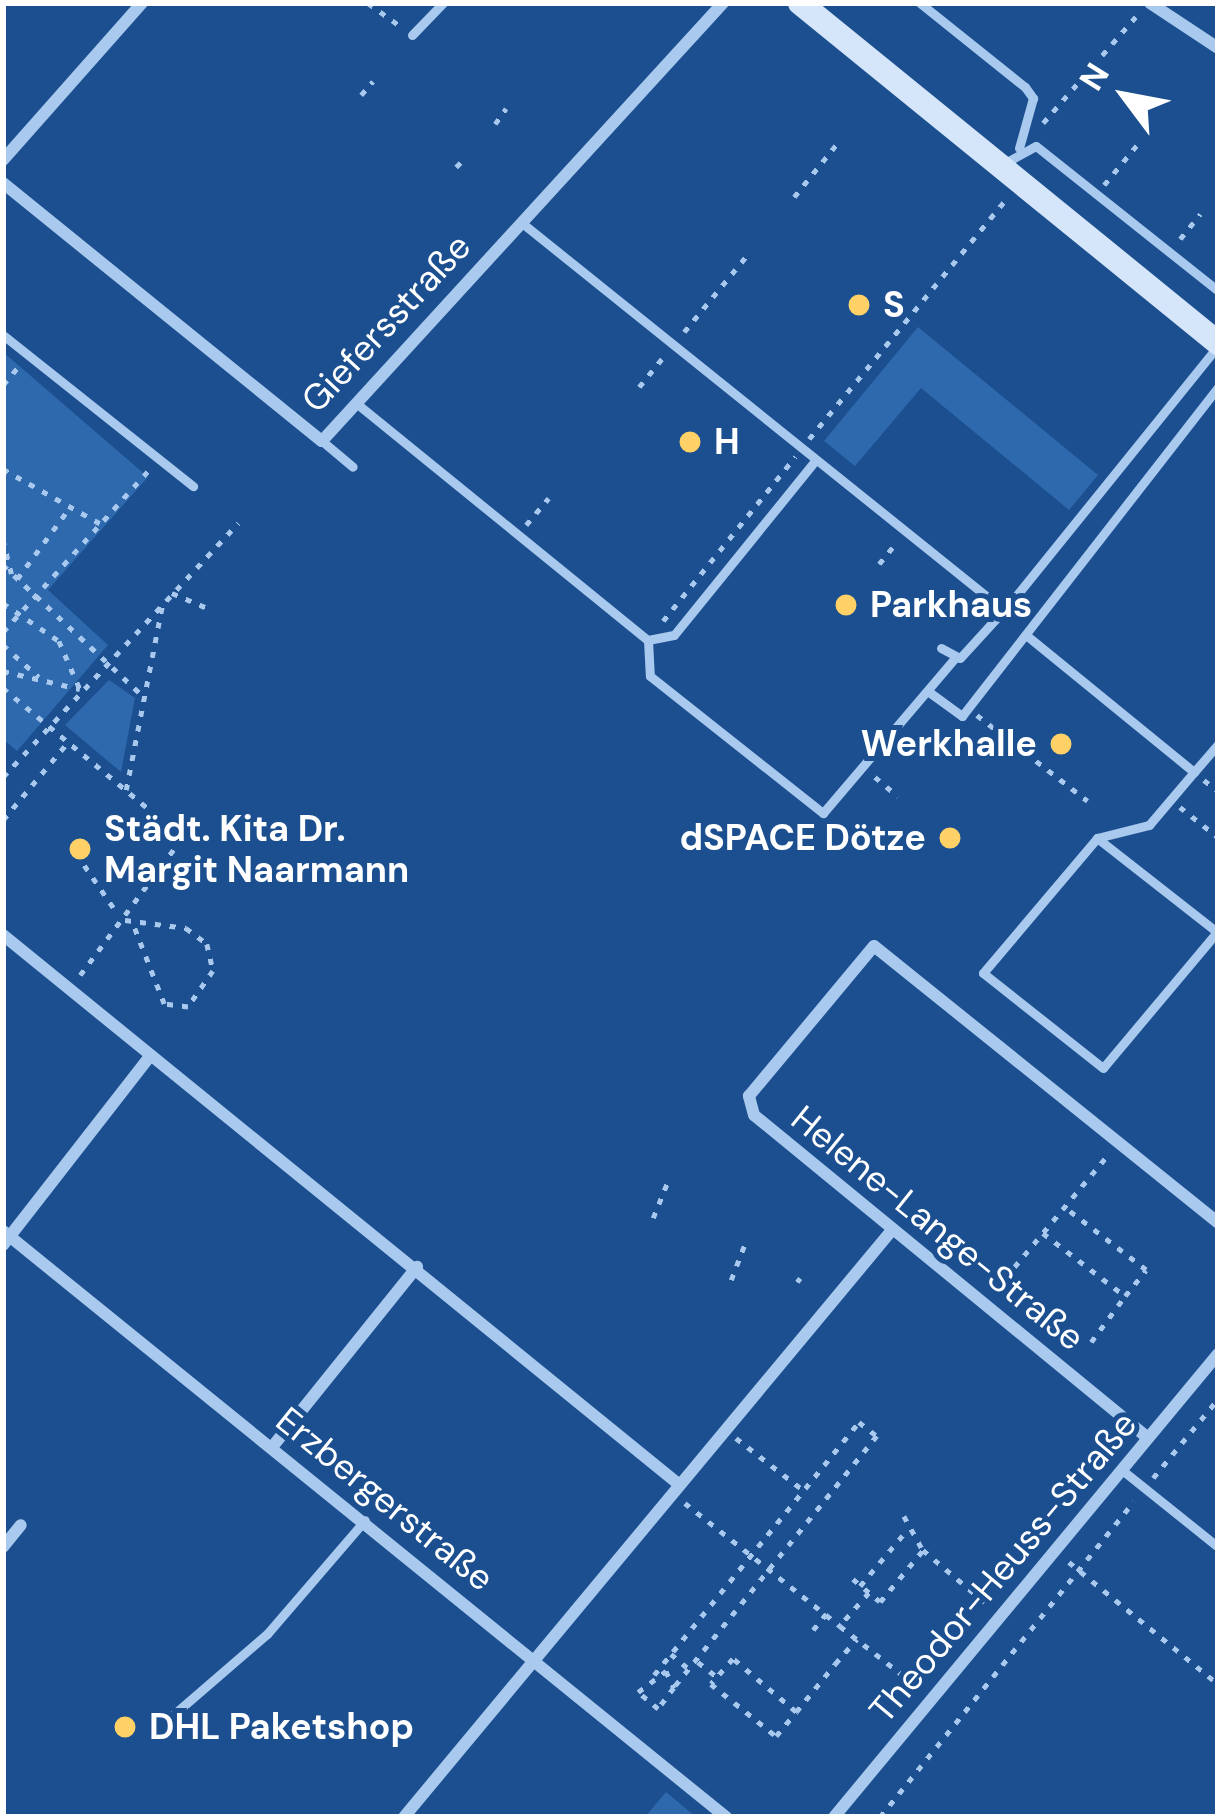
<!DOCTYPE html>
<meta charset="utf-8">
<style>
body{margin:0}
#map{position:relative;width:1221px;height:1820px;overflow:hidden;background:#1b4f8f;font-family:"DM Sans",sans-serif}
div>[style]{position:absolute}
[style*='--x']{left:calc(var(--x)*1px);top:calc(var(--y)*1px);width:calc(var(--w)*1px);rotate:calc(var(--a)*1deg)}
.green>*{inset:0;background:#2e69ad}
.path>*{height:4.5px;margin-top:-2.25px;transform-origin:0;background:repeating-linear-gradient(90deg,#a9c9ee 0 6px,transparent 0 15px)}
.lane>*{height:9px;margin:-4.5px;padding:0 4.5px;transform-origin:4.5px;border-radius:4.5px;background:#a9c9ee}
.street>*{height:12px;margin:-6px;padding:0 6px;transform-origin:6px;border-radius:6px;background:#a9c9ee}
.secondary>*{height:24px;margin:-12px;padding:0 12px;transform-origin:12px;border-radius:12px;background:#d6e6fa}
.dots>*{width:33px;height:33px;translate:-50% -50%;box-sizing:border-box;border:6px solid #1b4f8f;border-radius:50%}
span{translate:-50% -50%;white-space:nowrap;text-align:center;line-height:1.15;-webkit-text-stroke:10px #1b4f8f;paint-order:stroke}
.poi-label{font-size:36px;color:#fff;font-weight:700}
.left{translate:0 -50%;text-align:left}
.right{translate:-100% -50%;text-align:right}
.street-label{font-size:36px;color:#fff}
.frame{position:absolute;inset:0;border:6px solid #fff;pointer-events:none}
.north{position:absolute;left:1065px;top:36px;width:120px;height:120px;-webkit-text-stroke:9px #1b4f8f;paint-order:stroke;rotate:302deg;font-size:33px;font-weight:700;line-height:48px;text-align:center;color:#fff}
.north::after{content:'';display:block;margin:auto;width:42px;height:54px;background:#fff;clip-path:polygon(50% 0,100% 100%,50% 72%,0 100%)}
</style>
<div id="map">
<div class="green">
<div style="clip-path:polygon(918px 327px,1098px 475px,1069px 510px,921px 388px,855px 466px,824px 441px)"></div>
<div style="clip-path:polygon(3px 352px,148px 477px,48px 590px,108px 645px,17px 751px,3px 739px)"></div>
<div style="clip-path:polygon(109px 680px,135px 698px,121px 772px,65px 725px)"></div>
<div style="clip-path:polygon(666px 1792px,696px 1817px,645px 1817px)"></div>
</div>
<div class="path">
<div style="--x:368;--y:3;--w:43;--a:35.5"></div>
<div style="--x:361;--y:95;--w:18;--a:-49"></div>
<div style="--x:1043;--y:123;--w:146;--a:-48.9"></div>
<div style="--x:495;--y:124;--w:19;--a:-55"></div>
<div style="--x:456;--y:167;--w:13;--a:-45"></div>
<div style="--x:1104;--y:185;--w:52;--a:-50.5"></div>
<div style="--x:794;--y:197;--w:67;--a:-51.1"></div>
<div style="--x:1180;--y:239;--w:32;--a:-51"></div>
<div style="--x:684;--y:332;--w:102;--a:-50.6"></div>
<div style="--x:3;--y:385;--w:25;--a:-50"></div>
<div style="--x:639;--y:387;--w:38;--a:-51"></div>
<div style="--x:809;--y:439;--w:313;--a:-50.6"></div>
<div style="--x:3;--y:469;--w:112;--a:29.3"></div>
<div style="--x:526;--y:525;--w:35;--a:-50"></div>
<div style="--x:3;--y:539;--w:36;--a:76"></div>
<div style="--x:879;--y:564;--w:26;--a:-51"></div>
<div style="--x:3;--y:565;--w:192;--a:43.1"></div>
<div style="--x:17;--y:579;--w:89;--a:-53.6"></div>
<div style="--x:172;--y:593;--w:38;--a:23"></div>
<div style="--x:3;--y:603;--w:68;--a:34.2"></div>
<div style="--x:59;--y:641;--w:52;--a:66.4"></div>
<div style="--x:663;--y:621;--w:211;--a:-51.2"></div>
<div style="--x:3;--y:632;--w:217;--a:-48"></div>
<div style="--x:3;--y:645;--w:48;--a:41.6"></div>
<div style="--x:3;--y:671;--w:79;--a:13.2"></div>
<div style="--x:3;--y:688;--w:238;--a:39.7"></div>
<div style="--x:977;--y:715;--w:140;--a:37.8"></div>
<div style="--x:3;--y:777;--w:346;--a:-47.2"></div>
<div style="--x:875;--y:777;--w:30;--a:40"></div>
<div style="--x:1204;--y:780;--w:18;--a:38"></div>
<div style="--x:126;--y:790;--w:187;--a:-78.9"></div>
<div style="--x:1180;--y:807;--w:48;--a:38.3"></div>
<div style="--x:3;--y:820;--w:102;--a:-50.2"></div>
<div style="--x:76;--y:853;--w:74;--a:55.5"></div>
<div style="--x:125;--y:920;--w:62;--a:7.5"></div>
<div style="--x:186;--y:928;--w:26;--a:37"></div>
<div style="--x:207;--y:944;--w:28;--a:77"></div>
<div style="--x:213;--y:971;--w:44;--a:124.8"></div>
<div style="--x:188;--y:1007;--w:24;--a:-173"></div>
<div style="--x:164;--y:1004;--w:83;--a:-111.3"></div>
<div style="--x:80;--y:975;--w:171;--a:-53.3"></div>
<div style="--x:653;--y:1218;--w:37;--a:-68"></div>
<div style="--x:1043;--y:1233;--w:103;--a:37.5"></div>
<div style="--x:1125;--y:1296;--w:33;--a:-51"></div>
<div style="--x:1146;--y:1270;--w:103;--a:-142.5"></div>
<div style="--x:731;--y:1280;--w:39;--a:-69"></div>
<div style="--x:797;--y:1282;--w:5;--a:-53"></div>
<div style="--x:995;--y:1290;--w:175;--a:-50.1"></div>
<div style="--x:1091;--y:1342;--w:57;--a:-53.5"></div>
<div style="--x:736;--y:1438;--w:85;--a:37.8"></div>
<div style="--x:1153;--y:1478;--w:102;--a:-50.6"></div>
<div style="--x:685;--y:1503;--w:198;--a:38.4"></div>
<div style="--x:904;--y:1516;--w:39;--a:61"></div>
<div style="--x:923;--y:1550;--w:87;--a:40.3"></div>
<div style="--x:1069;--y:1562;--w:193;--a:39.3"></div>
<div style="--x:853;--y:1579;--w:35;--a:40"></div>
<div style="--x:880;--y:1602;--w:67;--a:-50.4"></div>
<div style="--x:860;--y:1586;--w:73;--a:-50"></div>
<div style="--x:869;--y:1593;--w:44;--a:131.3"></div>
<div style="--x:840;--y:1626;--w:100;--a:38.1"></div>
<div style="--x:813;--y:1630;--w:21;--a:-51"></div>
<div style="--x:671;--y:1654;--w:23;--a:40"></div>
<div style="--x:698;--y:1662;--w:24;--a:38"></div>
<div style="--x:666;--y:1671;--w:19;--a:65"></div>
<div style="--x:674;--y:1688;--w:26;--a:127"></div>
<div style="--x:658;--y:1709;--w:26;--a:-140"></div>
<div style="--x:638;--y:1692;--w:35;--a:-37"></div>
<div style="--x:654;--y:1675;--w:326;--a:-51"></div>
<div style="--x:859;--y:1422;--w:23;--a:38"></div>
<div style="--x:877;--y:1436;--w:324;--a:128.9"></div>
<div style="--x:796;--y:1712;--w:82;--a:-139.9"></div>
<div style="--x:733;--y:1659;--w:33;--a:131"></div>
<div style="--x:711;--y:1684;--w:83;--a:38.7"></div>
<div style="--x:776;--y:1736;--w:31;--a:-50"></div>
<div style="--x:796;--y:1712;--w:62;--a:-50.9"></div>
<div style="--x:835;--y:1664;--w:33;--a:-49"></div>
<div style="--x:880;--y:1817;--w:405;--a:-51.2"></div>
</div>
<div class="lane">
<div style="--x:920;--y:3;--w:134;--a:38.7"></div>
<div style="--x:1025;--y:87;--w:14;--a:54"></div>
<div style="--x:1033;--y:98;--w:52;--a:105.6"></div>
<div style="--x:412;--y:35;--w:45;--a:-45.9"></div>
<div style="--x:1005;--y:163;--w:35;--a:-29"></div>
<div style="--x:1036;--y:146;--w:233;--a:38.5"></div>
<div style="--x:522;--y:223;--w:613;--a:38.78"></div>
<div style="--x:3;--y:335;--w:243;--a:38.5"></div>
<div style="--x:356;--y:403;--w:376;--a:39.1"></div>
<div style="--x:648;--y:640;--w:26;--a:-11"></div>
<div style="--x:674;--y:635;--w:223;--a:-51"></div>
<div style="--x:322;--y:441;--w:40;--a:40"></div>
<div style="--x:1026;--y:635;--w:217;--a:39.2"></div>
<div style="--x:1194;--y:772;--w:37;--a:-49"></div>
<div style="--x:648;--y:640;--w:36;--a:87"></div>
<div style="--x:650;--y:676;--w:221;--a:38.4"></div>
<div style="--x:823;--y:813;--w:204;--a:-49.6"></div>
<div style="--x:941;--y:648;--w:21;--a:28"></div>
<div style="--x:960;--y:658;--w:77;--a:-47.6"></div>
<div style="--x:1012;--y:601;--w:328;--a:-51.1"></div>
<div style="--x:929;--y:692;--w:41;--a:36"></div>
<div style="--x:962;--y:716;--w:417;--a:-52.1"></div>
<div style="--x:1097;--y:838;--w:152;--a:38.1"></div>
<div style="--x:1217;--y:932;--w:177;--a:130"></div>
<div style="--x:1103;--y:1068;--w:153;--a:-141.6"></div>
<div style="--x:983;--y:973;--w:177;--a:-49.8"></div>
<div style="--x:1097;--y:838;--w:54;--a:-14"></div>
<div style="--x:1149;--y:825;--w:70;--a:-49.7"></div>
<div style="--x:1122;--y:1470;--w:123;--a:38.7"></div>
<div style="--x:173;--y:1715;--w:124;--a:-40.8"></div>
<div style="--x:267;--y:1634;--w:150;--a:-49.3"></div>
</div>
<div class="street">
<div style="--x:1150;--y:3;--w:82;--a:33.5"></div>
<div style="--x:3;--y:160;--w:210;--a:-48.5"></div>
<div style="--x:3;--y:183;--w:410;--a:39"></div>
<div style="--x:322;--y:441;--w:594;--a:-47.53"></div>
<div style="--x:3;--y:935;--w:867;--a:39.1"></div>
<div style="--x:3;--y:1231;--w:931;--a:39.03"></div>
<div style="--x:3;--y:1245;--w:239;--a:-52.1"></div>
<div style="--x:1148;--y:1438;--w:509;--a:-140.66"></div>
<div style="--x:754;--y:1115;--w:20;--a:-105"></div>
<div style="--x:749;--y:1096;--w:195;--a:-50.2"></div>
<div style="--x:874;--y:946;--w:442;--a:38.8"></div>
<div style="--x:273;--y:1446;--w:230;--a:-51.2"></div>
<div style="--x:3;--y:1547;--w:28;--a:-51"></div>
<div style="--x:404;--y:1817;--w:763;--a:-50.26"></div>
<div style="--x:834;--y:1817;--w:602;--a:-50.33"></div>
</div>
<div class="secondary">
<div style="--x:800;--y:3;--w:539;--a:39.12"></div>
</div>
<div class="dots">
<div style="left:859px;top:305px;background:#ffd166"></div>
<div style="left:690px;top:442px;background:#ffd166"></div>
<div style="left:846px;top:605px;background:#ffd166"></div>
<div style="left:1061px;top:744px;background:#ffd166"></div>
<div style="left:950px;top:838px;background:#ffd166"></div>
<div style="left:80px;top:849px;background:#ffd166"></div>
<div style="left:125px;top:1727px;background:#ffd166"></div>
</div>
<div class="poi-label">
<span class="left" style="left:883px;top:305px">S</span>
<span class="left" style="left:714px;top:442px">H</span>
<span class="left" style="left:870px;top:605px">Parkhaus</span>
<span class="right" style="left:1037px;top:744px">Werkhalle</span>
<span class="left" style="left:104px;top:849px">Städt. Kita Dr.<br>Margit Naarmann</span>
<span class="right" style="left:926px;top:838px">dSPACE Dötze</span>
<span class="left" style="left:149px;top:1727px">DHL Paketshop</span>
</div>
<div class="street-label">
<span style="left:386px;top:323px;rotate:-47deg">Giefersstraße</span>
<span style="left:938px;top:1228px;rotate:39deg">Helene-Lange-Straße</span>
<span style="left:385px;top:1499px;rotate:39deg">Erzbergerstraße</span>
<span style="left:1003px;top:1567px;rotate:-50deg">Theodor-Heuss-Straße</span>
</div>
<div class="frame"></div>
<div class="north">N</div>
</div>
